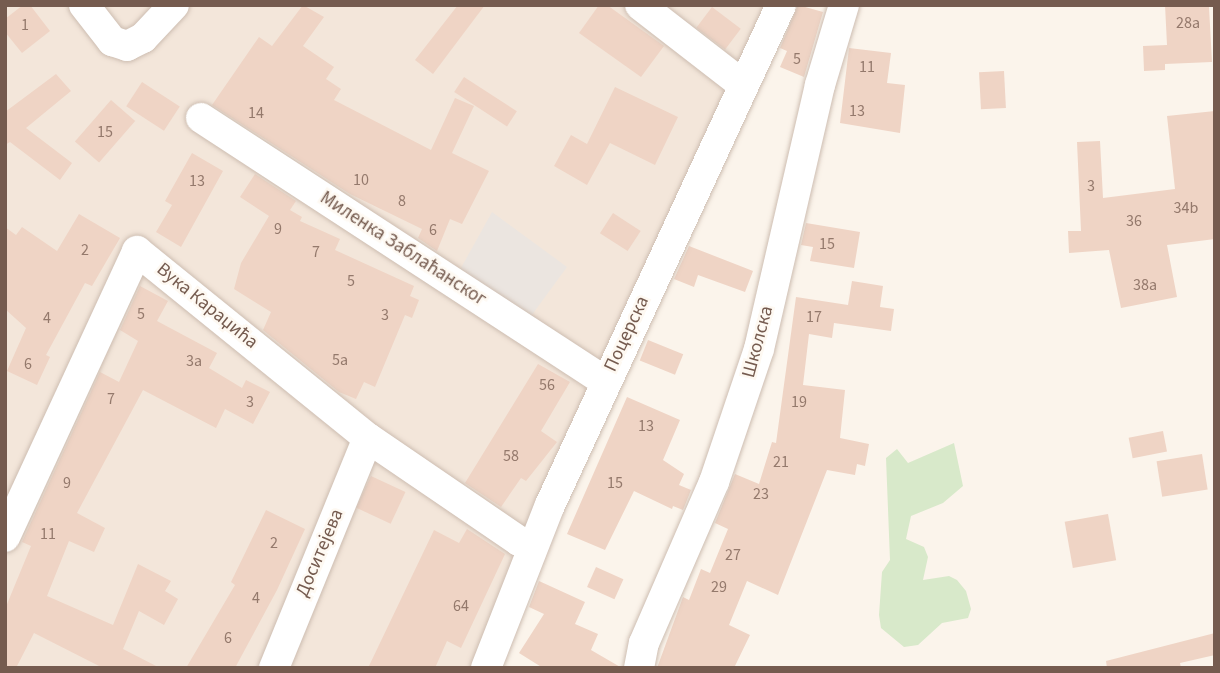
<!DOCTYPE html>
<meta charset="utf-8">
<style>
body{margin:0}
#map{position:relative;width:1220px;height:673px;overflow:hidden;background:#fbf4eb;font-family:"Source Sans 3",sans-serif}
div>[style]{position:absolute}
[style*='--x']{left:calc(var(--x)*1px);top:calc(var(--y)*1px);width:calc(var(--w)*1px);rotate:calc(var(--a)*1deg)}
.residential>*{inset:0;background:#f3e6da}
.industrial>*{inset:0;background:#ebe5e0}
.green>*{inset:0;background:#d8e9ca}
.building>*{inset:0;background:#efd4c5;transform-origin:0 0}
.roads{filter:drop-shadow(0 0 2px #cdbdb1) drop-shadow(0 0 2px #cdbdb1)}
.street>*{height:30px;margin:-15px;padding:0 15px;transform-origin:15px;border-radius:15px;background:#fff}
span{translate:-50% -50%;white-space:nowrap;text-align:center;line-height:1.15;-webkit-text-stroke:5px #fef9f2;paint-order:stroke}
.number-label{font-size:16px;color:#94796c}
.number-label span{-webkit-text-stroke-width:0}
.street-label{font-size:19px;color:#755b4f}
.frame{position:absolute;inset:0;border:7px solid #755b4f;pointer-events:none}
</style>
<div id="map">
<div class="residential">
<div style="clip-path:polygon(5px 5px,781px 5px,486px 668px,5px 668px)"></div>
</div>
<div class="industrial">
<div style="clip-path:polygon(492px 212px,567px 267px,526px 323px,456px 277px)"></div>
</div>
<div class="green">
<div style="clip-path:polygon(954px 443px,963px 486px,943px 503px,911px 516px,906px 539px,924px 547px,928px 557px,923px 580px,949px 576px,957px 580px,966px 591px,971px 609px,968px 618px,942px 623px,918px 645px,904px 647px,881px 628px,879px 615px,882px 572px,890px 560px,886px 458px,897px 449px,908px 463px)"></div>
</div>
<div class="building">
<div style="clip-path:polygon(23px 5px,30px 5px,50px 31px,22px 53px,5px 32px,5px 19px)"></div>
<div style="clip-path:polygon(303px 5px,324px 17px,303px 46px,334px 67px,326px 79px,341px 89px,334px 100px,431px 150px,455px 98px,474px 106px,452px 153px,489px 171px,462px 224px,450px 219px,437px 251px,418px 238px,422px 229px,350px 194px,212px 105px,259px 37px,272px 46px)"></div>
<div style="clip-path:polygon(458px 5px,485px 5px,433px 74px,415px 60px)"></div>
<div style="clip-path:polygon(599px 5px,607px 5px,664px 46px,641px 77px,579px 33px)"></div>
<div style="clip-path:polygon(798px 5px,823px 12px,804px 77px,780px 67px,787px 51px,780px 48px)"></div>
<div style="clip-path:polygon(1165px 5px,1209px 7px,1212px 62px,1165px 64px,1165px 70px,1144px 71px,1143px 46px,1167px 45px)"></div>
<div style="left:712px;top:7px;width:36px;height:26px;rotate:37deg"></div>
<div style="clip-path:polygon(849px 48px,891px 53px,887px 83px,905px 85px,900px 133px,840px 123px)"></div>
<div style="left:1004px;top:71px;width:37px;height:25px;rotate:87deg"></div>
<div style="clip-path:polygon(56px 74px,71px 91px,26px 128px,72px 163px,60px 180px,10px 142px,5px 145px,5px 112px)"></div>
<div style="left:464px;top:77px;width:63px;height:18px;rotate:33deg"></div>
<div style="left:142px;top:82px;width:45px;height:29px;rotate:33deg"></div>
<div style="clip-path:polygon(615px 87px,678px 117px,655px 165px,610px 143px,587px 185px,554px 166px,571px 135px,587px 144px)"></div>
<div style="left:111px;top:100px;width:32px;height:55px;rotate:41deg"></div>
<div style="clip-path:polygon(1215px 111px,1215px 239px,1167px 245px,1177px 297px,1121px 308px,1109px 250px,1069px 253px,1068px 231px,1081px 231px,1077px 142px,1100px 141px,1103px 198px,1175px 189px,1167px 116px)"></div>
<div style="clip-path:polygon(192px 153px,223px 171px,181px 247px,156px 232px,172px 205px,165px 201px)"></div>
<div style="clip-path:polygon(255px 174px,296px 201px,290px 210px,302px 217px,300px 221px,340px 239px,335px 250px,414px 286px,410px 296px,419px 300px,412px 318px,405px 315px,375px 387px,364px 382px,356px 399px,339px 392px,263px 330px,271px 312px,234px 289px,241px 263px,269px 216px,240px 197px)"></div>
<div style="left:613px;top:213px;width:33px;height:24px;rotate:33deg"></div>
<div style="clip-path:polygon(79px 214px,120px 238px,92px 286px,85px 283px,46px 355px,50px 357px,37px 385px,7px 371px,26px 328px,5px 309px,5px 227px,16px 235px,22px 227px,57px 251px)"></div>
<div style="clip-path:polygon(806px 223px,860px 232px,854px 268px,810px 261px,813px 247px,801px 245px)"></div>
<div style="clip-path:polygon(689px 246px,753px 271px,745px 292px,698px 275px,694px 287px,674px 279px)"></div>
<div style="clip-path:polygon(852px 281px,883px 286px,880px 307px,894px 309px,891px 331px,834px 323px,832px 338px,809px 334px,803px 385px,845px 390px,840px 438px,869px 444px,865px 466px,857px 464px,855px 475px,827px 470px,778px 595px,747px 581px,729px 625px,750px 635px,734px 668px,657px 668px,683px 597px,689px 600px,701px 569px,710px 573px,728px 529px,715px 523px,735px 474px,759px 484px,772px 442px,776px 443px,796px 297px,848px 305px)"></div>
<div style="clip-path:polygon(140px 286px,168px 301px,157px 321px,217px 353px,209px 368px,242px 388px,246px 380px,270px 392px,253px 424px,225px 409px,216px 428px,143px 390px,77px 513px,105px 528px,94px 552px,69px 541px,47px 596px,113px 625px,138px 564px,171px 581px,165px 591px,178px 599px,164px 625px,139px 611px,123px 649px,160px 668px,103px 668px,34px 633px,16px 668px,5px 668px,5px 609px,31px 546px,22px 542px,100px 372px,119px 382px,138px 341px,120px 330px)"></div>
<div style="left:648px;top:340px;width:38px;height:22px;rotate:22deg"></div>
<div style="clip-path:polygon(538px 364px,570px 382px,541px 431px,557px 442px,526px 481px,521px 478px,501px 507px,465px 483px)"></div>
<div style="clip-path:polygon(627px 397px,680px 420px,663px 460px,684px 474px,679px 485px,691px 490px,683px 510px,673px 506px,672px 509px,634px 491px,605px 550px,567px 534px)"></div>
<div style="left:1163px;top:431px;width:21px;height:35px;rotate:79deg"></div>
<div style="left:1202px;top:454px;width:36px;height:46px;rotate:81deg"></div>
<div style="left:371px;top:476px;width:38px;height:35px;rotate:25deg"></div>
<div style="clip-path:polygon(266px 510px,305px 529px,277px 590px,235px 668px,186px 668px,235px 585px,231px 582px)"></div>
<div style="left:1108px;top:514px;width:47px;height:44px;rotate:80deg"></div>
<div style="clip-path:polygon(467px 529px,505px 554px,461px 648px,447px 641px,435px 668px,368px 668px,434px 530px,459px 543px)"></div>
<div style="left:596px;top:567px;width:30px;height:22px;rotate:24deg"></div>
<div style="clip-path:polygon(539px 581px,585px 602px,575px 624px,598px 634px,591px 650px,622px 668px,543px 668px,519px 653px,544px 614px,529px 607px)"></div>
<div style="clip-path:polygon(1215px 633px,1215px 655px,1180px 663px,1181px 668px,1107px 668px,1106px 661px)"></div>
</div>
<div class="roads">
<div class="street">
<div style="--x:84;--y:5;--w:46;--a:52.1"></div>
<div style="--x:112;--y:41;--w:16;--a:18"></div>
<div style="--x:127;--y:46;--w:18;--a:-27"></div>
<div style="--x:143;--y:38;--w:45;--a:-46.8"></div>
<div style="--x:640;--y:5;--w:130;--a:37.8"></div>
<div style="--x:201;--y:118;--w:482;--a:33.1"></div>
<div style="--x:5;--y:537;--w:315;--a:-65.2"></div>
<div style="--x:137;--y:251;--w:297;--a:39"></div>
<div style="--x:368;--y:438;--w:183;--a:34.3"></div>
<div style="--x:519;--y:541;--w:14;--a:17"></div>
<div style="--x:274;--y:668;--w:248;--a:-67.8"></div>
<div style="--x:486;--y:668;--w:175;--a:-68.6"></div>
<div style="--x:550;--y:505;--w:551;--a:-65.2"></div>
<div style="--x:639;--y:668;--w:25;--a:-79"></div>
<div style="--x:644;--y:643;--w:176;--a:-66.5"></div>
<div style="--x:714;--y:482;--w:140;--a:-71.3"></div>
<div style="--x:759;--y:349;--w:271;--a:-77"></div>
<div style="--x:820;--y:85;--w:84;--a:-73.3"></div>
</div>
</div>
<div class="number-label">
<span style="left:1188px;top:23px">28a</span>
<span style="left:25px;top:25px">1</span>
<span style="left:797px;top:59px">5</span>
<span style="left:867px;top:67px">11</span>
<span style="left:857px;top:111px">13</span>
<span style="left:256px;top:113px">14</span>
<span style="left:105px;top:132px">15</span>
<span style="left:361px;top:180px">10</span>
<span style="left:197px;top:181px">13</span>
<span style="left:1091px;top:186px">3</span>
<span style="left:402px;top:201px">8</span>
<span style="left:1186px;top:208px">34b</span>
<span style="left:1134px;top:221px">36</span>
<span style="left:278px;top:229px">9</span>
<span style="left:433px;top:230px">6</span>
<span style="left:827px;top:244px">15</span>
<span style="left:85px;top:250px">2</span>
<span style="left:316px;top:252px">7</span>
<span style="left:351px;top:281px">5</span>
<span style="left:1145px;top:285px">38a</span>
<span style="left:141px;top:314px">5</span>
<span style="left:385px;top:315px">3</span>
<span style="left:814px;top:317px">17</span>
<span style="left:47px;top:318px">4</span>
<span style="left:340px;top:360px">5a</span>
<span style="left:194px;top:361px">3a</span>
<span style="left:28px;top:364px">6</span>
<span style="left:547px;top:385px">56</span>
<span style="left:111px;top:399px">7</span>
<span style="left:250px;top:402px">3</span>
<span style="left:799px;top:402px">19</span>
<span style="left:646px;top:426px">13</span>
<span style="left:511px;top:456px">58</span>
<span style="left:781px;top:462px">21</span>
<span style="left:67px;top:483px">9</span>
<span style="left:615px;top:483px">15</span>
<span style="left:761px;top:494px">23</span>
<span style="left:48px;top:534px">11</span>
<span style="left:274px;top:543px">2</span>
<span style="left:733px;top:555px">27</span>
<span style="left:719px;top:587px">29</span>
<span style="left:256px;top:598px">4</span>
<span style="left:461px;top:606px">64</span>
<span style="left:228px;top:638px">6</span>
</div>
<div class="street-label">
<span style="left:403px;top:249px;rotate:33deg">Миленка Заблаћанског</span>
<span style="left:207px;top:306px;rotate:39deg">Вука Караџића</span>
<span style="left:627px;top:334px;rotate:-65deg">Поцерска</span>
<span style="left:758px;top:342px;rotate:-75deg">Школска</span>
<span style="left:320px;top:553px;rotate:-67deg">Доситејева</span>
</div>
<div class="frame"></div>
</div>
